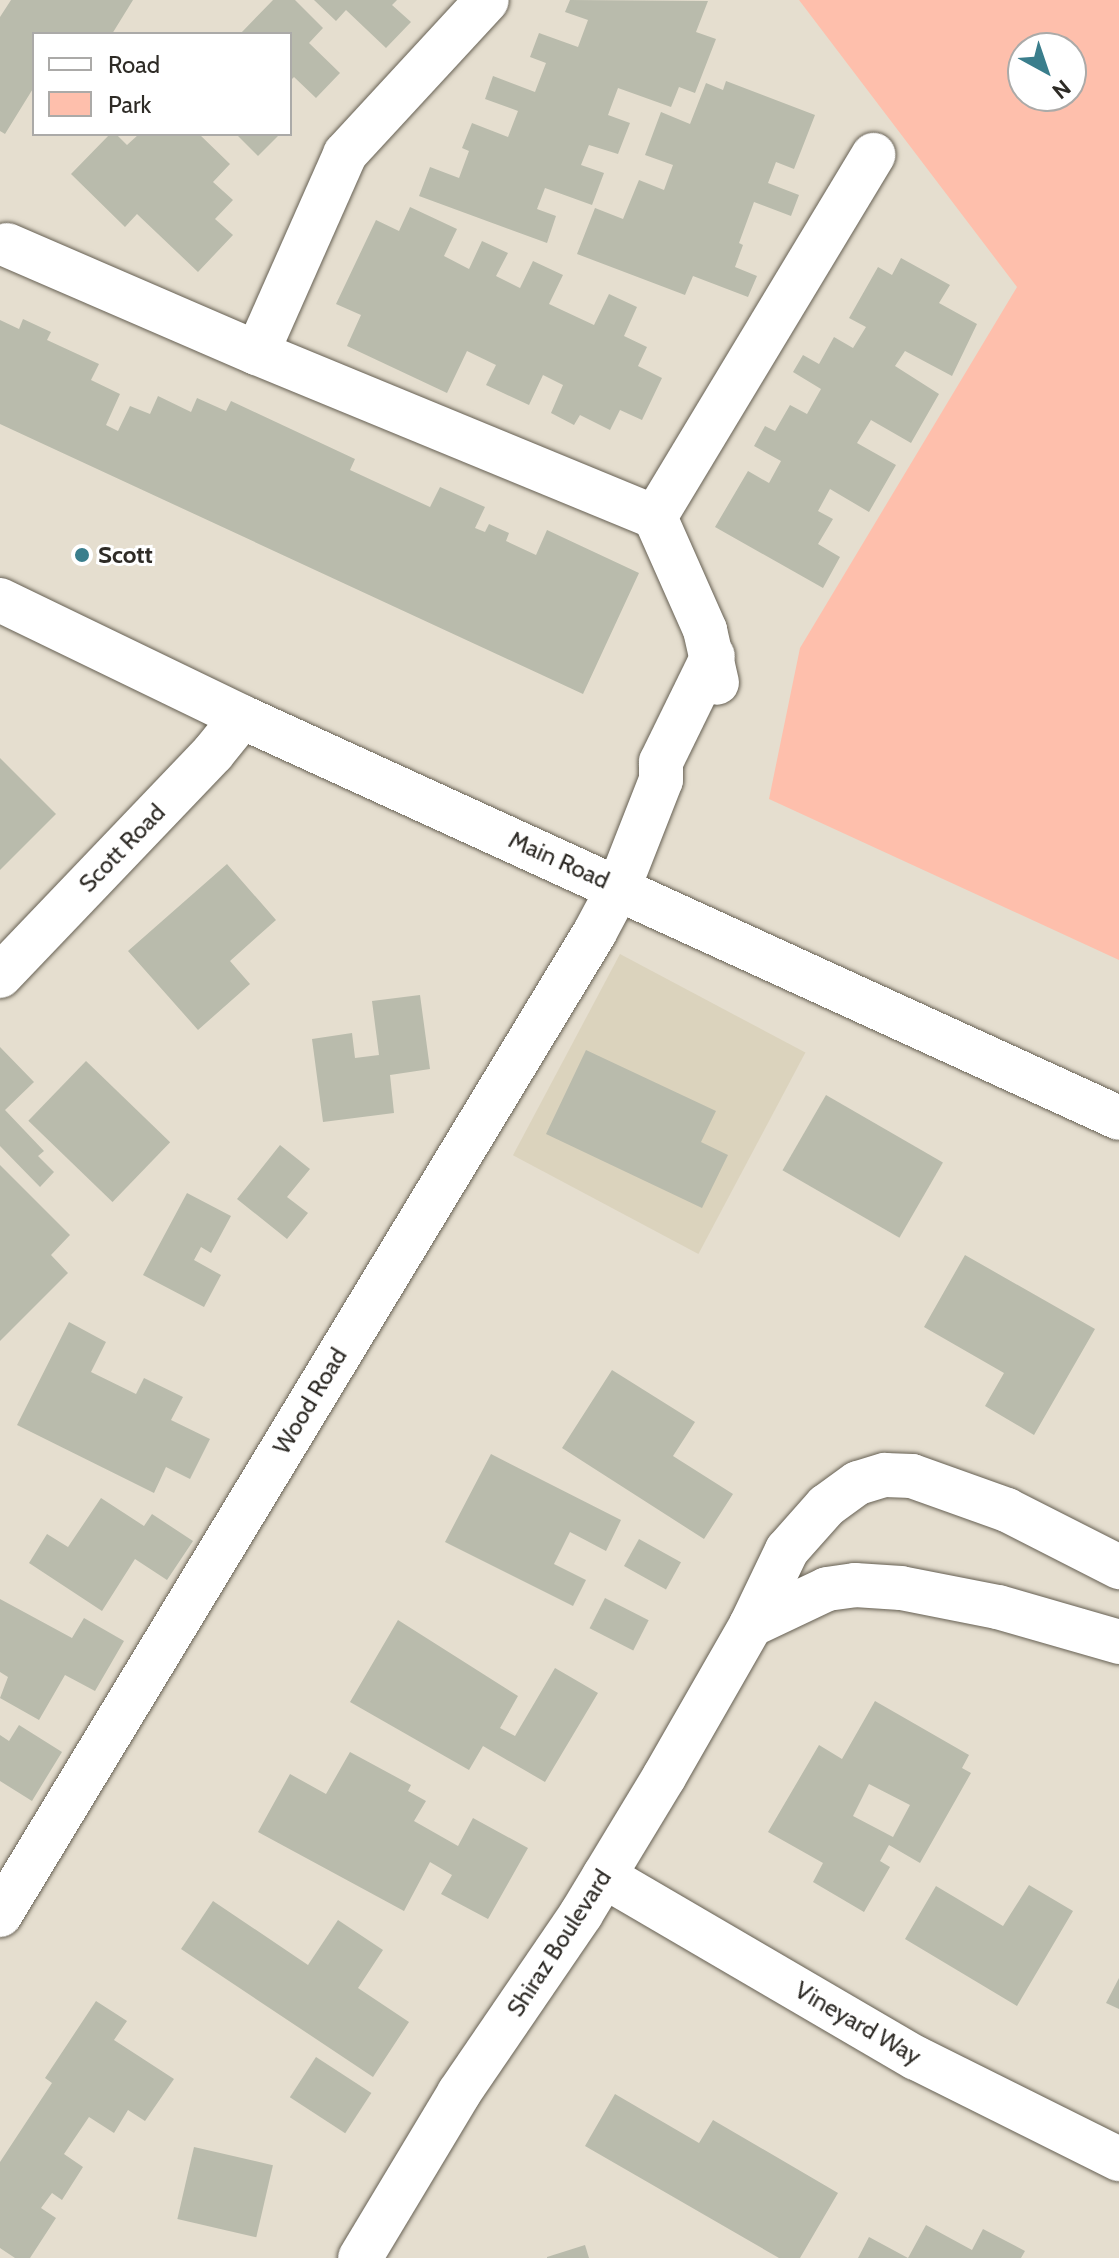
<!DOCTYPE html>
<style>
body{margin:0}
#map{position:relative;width:1119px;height:2258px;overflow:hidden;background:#e5decf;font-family:Cabin,sans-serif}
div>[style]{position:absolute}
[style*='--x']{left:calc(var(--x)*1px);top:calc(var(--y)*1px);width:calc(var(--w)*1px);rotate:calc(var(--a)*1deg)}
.built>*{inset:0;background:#dbd3bd;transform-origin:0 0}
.green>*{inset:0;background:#febfac}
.building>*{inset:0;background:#b9bbac;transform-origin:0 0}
.roads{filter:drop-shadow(0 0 2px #666053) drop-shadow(0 0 2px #666053)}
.minor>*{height:44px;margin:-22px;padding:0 22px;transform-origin:22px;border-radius:22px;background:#fff}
.major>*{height:44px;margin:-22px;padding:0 22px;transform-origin:22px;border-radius:22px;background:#fff}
.dots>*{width:22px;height:22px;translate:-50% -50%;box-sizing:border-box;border:4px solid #fff;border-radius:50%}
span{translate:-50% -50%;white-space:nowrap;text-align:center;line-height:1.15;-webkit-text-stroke:6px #fff;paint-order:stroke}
.poi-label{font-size:24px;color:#2e2b26;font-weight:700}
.left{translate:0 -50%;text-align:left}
.street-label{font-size:24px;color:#2e2b26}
.legend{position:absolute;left:32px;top:32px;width:260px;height:104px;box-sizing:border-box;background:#fff;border:2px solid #abaaa8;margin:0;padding:10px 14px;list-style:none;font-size:24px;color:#2e2b26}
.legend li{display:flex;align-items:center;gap:16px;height:40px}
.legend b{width:40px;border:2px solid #abaaa8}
.north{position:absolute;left:1007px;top:32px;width:80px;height:80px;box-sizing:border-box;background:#fff;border:2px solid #abaaa8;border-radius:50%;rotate:140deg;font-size:22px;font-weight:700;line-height:32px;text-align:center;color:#2e2b26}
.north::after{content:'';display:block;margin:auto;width:28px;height:36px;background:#3a7e8c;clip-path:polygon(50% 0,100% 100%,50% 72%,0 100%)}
</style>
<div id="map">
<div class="built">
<div style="left:620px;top:954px;width:210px;height:228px;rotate:28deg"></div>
</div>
<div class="green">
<div style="clip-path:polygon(evenodd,799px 0,1119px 0,1119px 960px,769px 799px,800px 648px,1017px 287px,799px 0,1023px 48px,1071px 48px,1071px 96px,1023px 96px,1023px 48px)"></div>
</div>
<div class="building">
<div style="clip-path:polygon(11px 0,133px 0,112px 34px,34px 34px,34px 87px,5px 134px,0 131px,0 17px)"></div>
<div style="clip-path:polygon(273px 0,295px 0,323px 28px,309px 43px,340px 73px,316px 98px,294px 77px,290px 81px,290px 34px,240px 34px)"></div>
<div style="clip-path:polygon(314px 0,397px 0,392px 5px,411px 22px,386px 48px,346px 10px,336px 21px)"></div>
<div style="clip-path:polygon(570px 0,708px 1px,696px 32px,716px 39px,695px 93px,679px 87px,671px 107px,618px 88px,608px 115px,630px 123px,618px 154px,589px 145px,581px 165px,604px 173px,592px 205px,545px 188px,537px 209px,556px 216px,547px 243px,419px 196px,430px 167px,459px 178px,469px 151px,462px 148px,472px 123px,508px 137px,518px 111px,485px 99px,493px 76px,535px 92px,546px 63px,530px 57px,539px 33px,578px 47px,588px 20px,565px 12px)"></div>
<div style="clip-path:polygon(726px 81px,815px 115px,794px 169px,776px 162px,768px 183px,799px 195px,791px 216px,754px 202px,739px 243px,743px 245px,735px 267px,757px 276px,748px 297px,693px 276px,685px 295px,577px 254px,595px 208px,623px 219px,639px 180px,664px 190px,673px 165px,645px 155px,661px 112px,690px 124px,706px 83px,723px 90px)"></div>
<div style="clip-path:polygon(110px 134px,116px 134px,127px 145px,139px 134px,199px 134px,230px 164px,213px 182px,233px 200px,215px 219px,233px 235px,198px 272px,137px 214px,125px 227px,71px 174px)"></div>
<div style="clip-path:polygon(236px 134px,280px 134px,258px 156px)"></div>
<div style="clip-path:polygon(410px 207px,457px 229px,444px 256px,469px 269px,482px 241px,508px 253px,496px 276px,520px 288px,533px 261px,563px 275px,549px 304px,594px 325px,609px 294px,637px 307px,624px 336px,647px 347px,638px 366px,662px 378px,642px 420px,620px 410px,610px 430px,580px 415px,574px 425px,551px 413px,563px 385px,543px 375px,529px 405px,486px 385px,496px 365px,467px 351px,447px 393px,347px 346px,361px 315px,336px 304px,376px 220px,399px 231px)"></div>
<div style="clip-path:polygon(901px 258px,950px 285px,939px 303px,977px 324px,952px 376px,905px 351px,895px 366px,939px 394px,911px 443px,871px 420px,857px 443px,896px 465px,869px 512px,830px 489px,818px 511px,833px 519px,818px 544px,840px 557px,823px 588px,715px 527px,748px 471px,769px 483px,781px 461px,754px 446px,765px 426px,775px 431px,790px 405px,807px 414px,821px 389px,793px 372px,803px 355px,819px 364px,834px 337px,853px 348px,866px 327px,849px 318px,878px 267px,892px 275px)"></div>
<div style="clip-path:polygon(23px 319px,51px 332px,47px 340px,99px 364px,91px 380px,120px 394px,106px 425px,118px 431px,130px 406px,150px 414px,158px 396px,191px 412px,197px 398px,226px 411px,231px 401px,355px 459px,350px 470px,430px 507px,440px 487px,485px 507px,475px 528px,485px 532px,489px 524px,509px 533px,506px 541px,536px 555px,547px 530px,639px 573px,583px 694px,0 424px,0 320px,19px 329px)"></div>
<div style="clip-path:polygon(0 758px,56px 814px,0 870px)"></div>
<div style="clip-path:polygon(227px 864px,276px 920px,230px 961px,250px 984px,198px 1030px,128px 951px)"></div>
<div style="clip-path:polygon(420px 995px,430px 1069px,390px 1075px,394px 1113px,323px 1122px,312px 1039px,352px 1033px,355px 1058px,379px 1055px,372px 1001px)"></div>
<div style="clip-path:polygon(0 1047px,34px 1082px,5px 1110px,44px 1151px,38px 1156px,54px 1172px,40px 1187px,0 1146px)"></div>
<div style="clip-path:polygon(586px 1050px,716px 1111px,701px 1142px,728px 1155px,702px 1208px,546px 1134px)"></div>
<div style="left:86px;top:1061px;width:117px;height:83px;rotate:44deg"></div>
<div style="left:826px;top:1095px;width:135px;height:87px;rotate:30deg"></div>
<div style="clip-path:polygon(280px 1145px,310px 1169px,287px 1197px,308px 1213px,287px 1239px,237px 1199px)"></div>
<div style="clip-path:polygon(0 1165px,70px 1235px,51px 1255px,68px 1273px,0 1341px)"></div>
<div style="clip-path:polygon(187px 1193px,231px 1216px,211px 1253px,201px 1247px,194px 1260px,221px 1275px,204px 1307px,143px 1275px)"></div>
<div style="clip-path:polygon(965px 1255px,1095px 1329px,1034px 1435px,985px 1406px,1004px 1373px,924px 1327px)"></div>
<div style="clip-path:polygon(69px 1322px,106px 1342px,91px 1372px,136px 1394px,144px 1378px,183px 1397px,171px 1420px,210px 1439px,190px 1479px,166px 1467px,154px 1493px,17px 1425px)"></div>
<div style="clip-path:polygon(612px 1370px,695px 1422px,673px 1456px,733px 1494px,704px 1539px,562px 1448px)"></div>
<div style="clip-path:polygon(491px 1454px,621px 1520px,606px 1551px,570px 1532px,554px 1564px,586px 1580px,573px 1606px,445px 1542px)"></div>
<div style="clip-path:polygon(101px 1498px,144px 1526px,152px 1514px,193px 1541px,167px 1580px,135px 1559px,102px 1611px,29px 1563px,47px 1534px,68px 1547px)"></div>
<div style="left:639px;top:1539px;width:48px;height:31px;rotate:29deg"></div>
<div style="left:605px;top:1598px;width:49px;height:34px;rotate:27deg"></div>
<div style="clip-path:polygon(0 1599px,72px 1638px,84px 1618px,124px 1641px,95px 1691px,65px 1675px,39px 1720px,0 1698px,8px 1677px,0 1672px)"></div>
<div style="clip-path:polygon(398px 1620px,518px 1696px,500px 1728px,515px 1736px,555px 1668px,598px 1693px,545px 1782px,483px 1746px,469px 1770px,350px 1702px)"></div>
<div style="clip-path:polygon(evenodd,875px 1701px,969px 1755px,962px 1768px,971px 1773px,920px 1863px,889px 1845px,880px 1861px,890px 1867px,864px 1912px,813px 1882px,823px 1863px,768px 1832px,819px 1745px,842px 1759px,875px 1701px,869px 1784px,910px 1805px,893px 1837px,853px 1816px,869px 1784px)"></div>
<div style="clip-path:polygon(19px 1725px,62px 1752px,32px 1801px,0 1781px,0 1735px,9px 1741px)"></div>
<div style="clip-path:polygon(350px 1752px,411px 1785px,408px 1791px,426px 1801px,414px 1821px,458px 1846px,473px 1818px,528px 1848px,488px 1919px,441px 1894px,452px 1875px,430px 1862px,404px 1911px,258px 1832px,290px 1774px,326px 1794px)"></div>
<div style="clip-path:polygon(1029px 1885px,1073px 1911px,1017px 2006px,905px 1939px,936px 1886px,1003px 1926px)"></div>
<div style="clip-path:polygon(213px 1901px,308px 1965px,338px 1920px,383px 1950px,358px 1988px,409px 2022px,373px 2077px,181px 1949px)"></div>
<div style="clip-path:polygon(1119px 1978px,1119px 2009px,1106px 2003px)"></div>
<div style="clip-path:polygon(96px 2001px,127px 2021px,114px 2040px,174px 2079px,145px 2121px,128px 2110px,114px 2133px,89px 2117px,64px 2154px,83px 2167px,62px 2200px,52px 2193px,41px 2208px,56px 2218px,30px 2258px,15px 2258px,0 2248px,0 2162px,52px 2083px,45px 2078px)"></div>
<div style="left:316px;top:2057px;width:66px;height:48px;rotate:33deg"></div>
<div style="clip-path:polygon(615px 2094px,699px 2143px,713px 2120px,838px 2193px,800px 2258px,779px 2258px,585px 2146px)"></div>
<div style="left:194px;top:2147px;width:81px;height:74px;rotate:13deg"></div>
<div style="clip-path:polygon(926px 2225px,972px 2250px,983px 2229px,1025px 2251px,1021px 2258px,858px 2258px,869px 2237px,908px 2258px)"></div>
<div style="clip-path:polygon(585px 2245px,589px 2258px,547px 2258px,547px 2257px)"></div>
</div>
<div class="roads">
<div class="minor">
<div style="--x:7;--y:245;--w:272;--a:23.4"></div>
<div style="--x:257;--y:353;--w:430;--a:22.4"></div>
<div style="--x:655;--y:517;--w:124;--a:66.1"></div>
<div style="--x:705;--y:630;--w:54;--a:77.2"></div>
<div style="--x:257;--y:353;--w:218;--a:-66.1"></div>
<div style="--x:345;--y:154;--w:209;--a:-47.3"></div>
<div style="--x:655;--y:517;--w:423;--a:-58.9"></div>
<div style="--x:0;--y:976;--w:308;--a:-46.3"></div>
<div style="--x:213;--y:753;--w:46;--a:-51.1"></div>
<div style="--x:751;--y:1625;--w:84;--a:-25.3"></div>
<div style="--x:827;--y:1589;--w:28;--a:-8"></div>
<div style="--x:855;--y:1585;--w:46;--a:3.7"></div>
<div style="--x:901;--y:1588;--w:99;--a:11.1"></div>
<div style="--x:998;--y:1607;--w:126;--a:16.1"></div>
<div style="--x:604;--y:1876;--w:361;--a:30.3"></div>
<div style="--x:916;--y:2058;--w:227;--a:26.5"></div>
<div style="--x:0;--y:1915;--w:1149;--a:-58.81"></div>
<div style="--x:595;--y:932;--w:51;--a:-61.9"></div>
<div style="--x:619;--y:887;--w:115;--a:-68.6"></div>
<div style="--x:661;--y:780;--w:18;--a:-90"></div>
<div style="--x:661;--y:762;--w:118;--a:-63.9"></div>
<div style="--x:360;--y:2258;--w:192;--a:-59"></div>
<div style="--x:459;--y:2093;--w:217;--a:-55.7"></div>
<div style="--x:581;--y:1914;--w:160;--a:-58.8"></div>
<div style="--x:664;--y:1777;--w:175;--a:-60.2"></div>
<div style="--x:751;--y:1625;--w:83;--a:-64.4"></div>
<div style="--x:787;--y:1550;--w:59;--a:-48.4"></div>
<div style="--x:826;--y:1506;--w:39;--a:-36"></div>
<div style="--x:858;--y:1483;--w:28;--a:-17"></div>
<div style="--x:885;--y:1475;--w:27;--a:2"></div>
<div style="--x:912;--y:1476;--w:101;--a:19.7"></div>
<div style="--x:1007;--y:1510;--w:126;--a:27"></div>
</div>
<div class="major">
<div style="--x:0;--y:600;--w:269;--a:25.8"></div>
<div style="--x:242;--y:717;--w:964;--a:24.57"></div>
</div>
</div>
<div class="dots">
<div style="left:82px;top:555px;background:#3a7e8c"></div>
</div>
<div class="poi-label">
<span class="left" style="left:98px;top:555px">Scott</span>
</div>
<div class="street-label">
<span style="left:122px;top:848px;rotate:-46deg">Scott Road</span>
<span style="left:559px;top:860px;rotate:24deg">Main Road</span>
<span style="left:310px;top:1401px;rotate:-59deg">Wood Road</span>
<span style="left:559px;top:1943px;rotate:-57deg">Shiraz Boulevard</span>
<span style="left:858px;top:2023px;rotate:30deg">Vineyard Way</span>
</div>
<ul class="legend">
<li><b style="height:10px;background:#fff"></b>Road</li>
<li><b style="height:22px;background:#febfac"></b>Park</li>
</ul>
<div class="north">N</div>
</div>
